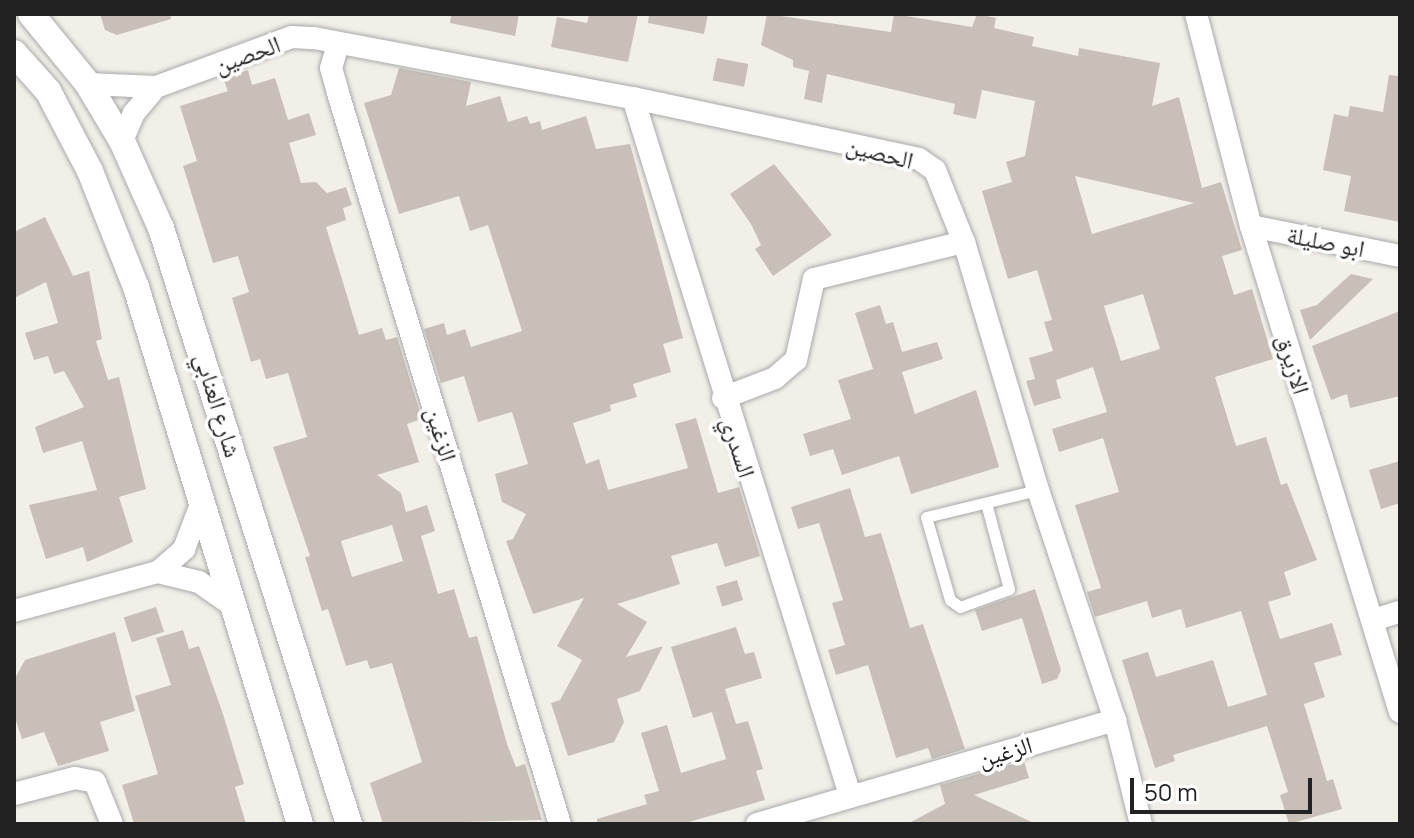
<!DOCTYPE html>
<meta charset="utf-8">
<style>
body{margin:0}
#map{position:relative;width:1414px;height:838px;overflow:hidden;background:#f2efe9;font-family:Manrope,"Noto Naskh Arabic",sans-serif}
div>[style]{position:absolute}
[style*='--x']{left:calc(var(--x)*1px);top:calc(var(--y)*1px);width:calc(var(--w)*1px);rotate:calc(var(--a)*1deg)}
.building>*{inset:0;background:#c7bfb8;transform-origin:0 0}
.roads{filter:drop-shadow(0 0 2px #a9a9a9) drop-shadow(0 0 2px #a9a9a9)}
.service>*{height:11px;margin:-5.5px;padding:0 5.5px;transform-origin:5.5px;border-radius:5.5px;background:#fff}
.minor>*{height:22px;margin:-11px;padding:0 11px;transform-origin:11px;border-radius:11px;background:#fff}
.tertiary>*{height:26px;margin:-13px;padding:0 13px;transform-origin:13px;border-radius:13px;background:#fff}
span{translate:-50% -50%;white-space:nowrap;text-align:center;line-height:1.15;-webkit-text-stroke:7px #fff;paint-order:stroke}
.street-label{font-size:24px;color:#222}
.frame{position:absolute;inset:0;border:16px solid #222;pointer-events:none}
.scale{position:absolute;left:1130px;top:778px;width:182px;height:36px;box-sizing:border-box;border:4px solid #222;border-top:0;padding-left:10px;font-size:24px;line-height:28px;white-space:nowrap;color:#222;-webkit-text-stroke:6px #fff;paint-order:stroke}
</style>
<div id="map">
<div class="building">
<div style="clip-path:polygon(100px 14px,170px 14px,171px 19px,117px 35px,105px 30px)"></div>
<div style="clip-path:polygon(451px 14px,519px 14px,515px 36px,450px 23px)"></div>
<div style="clip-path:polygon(589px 14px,638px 14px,628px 62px,551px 47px,557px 17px,587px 23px)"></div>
<div style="clip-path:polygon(649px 14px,708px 14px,704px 34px,648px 23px)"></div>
<div style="clip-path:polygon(evenodd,767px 14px,891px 32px,894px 14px,972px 27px,977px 14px,996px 18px,994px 28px,1034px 37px,1032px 46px,1078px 56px,1079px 48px,1160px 63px,1152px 106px,1179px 97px,1202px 188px,1221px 182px,1242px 250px,1222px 256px,1234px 295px,1252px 289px,1273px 359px,1215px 377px,1236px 446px,1266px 437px,1281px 485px,1287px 483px,1317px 560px,1284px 572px,1291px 595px,1268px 602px,1280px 639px,1332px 623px,1342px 655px,1314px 663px,1325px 697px,1304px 704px,1327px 781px,1333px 779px,1342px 809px,1289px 824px,1280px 795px,1288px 792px,1267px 726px,1173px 755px,1175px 761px,1155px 768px,1122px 660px,1148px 652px,1156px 677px,1213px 660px,1228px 707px,1267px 695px,1241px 611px,1186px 628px,1181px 609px,1152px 618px,1147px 601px,1095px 617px,1087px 592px,1101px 588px,1075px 505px,1119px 492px,1103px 438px,1059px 452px,1052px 429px,1107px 412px,1093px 367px,1056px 380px,1061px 398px,1034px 406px,1026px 381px,1035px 379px,1029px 358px,1053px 351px,1044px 322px,1052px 320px,1037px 270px,1008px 279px,982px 191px,1012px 182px,1006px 162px,1025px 156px,1035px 101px,982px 90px,976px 119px,953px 114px,955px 104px,827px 74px,822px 103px,804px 99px,809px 71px,793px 67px,793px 60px,761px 45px,767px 14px,1075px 176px,1194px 203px,1092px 234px,1075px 176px,767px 14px,1143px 294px,1160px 349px,1121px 361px,1104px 306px,1143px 294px)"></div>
<div style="left:717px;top:58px;width:32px;height:23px;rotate:11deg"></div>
<div style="clip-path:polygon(399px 68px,471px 82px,466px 106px,500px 96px,508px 122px,527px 116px,530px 124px,540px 121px,542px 130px,586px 116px,596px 149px,630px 144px,683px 338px,663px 344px,671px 372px,633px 384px,637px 397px,610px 405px,611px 411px,573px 423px,586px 464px,599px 459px,608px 490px,688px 468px,675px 424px,696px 418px,718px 493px,739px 487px,760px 556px,725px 567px,717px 543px,671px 556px,680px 584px,617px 604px,647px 622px,626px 657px,663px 646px,640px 691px,617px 699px,624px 722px,614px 742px,568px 756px,551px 703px,560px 700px,582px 660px,557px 646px,584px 598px,533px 614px,506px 541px,513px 539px,526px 514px,502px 502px,495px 474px,528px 464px,512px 412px,478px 422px,464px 376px,441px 383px,424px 329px,444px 323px,447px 335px,465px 329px,471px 347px,522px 331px,488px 225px,470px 231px,459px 196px,399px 214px,364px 103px,391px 95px)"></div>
<div style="clip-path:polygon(evenodd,248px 70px,252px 85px,275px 78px,288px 120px,309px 113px,316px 135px,289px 143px,301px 183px,316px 182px,327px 193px,346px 187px,352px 205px,343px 208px,346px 220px,326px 227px,359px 335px,382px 328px,386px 340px,397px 337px,422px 419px,407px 424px,419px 462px,377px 475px,401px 493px,406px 512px,427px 505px,435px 531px,421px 536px,438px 594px,454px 589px,469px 638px,477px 636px,507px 744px,516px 767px,525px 764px,542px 820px,383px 824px,370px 783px,422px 762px,392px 663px,370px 669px,367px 660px,346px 666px,328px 609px,322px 611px,305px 557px,310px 556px,273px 447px,307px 437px,288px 373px,266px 379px,260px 359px,251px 362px,232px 298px,249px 292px,238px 256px,213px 263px,183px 166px,197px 161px,180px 106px,228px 91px,223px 78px,248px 70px,392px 525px,403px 561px,352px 577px,341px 541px,392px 525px)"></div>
<div style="clip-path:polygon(1389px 75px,1400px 76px,1400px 222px,1344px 211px,1351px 176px,1323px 170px,1334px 114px,1348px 117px,1350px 106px,1383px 112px)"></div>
<div style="clip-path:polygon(774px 164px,832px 235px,773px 276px,755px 249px,761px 245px,751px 224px,730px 194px)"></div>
<div style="clip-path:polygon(45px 217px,73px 276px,89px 271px,102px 339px,96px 341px,108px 380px,119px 377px,146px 489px,119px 497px,133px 542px,87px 562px,83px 547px,46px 559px,29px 505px,97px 490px,82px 441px,43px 453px,35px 427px,84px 407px,64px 371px,54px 374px,48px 356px,34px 360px,25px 333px,58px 323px,46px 282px,14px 298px,14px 232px)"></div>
<div style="clip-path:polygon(1351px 274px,1373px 279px,1310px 340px,1300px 310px,1317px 305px)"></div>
<div style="clip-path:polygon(880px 305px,886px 324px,893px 322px,902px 352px,937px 342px,943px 359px,902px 372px,915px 414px,976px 390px,999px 467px,911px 494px,899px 456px,842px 475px,833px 449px,810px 456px,803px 434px,851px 419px,838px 380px,873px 369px,855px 313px)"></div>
<div style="clip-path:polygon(1400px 311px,1400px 396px,1350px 408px,1347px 394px,1331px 400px,1312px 346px)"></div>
<div style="clip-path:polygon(1400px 461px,1400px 503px,1381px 509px,1369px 470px)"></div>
<div style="clip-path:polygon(850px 488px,865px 537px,881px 533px,910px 628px,923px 624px,965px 749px,932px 759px,928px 748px,896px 758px,868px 665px,836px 675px,828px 650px,845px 645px,832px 603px,843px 600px,819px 523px,798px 529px,791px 507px)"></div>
<div style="left:737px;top:580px;width:21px;height:22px;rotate:73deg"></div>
<div style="clip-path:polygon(1035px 589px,1061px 670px,1057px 679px,1042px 684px,1022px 618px,982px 631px,975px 610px)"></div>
<div style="left:156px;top:607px;width:26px;height:34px;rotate:72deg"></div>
<div style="clip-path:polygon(736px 627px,745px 654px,754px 652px,762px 678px,725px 689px,736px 724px,748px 721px,763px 769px,756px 771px,765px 800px,682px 824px,597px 824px,597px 819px,647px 804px,644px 795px,659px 791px,641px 733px,667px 725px,681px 773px,726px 759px,712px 712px,693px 718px,671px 647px)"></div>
<div style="clip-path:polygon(183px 630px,189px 649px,199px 646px,223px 714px,244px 784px,235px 787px,246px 824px,134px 824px,122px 785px,158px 774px,135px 696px,171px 685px,156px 638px)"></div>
<div style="clip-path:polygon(115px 632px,135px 711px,100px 722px,109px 751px,58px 766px,44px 732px,22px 739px,14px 715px,14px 680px,25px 660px)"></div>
<div style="clip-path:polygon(1024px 761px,1029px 778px,974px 795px,1036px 824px,907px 824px,945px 804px,940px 785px)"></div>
</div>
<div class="roads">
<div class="service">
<div style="--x:986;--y:503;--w:89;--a:75"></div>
<div style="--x:1009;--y:589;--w:52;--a:159.8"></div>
<div style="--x:960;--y:607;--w:12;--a:-145"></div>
<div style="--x:950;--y:600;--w:86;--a:-106.1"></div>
<div style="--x:926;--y:517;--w:115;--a:-13.6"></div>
</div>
<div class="minor">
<div style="--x:1196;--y:14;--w:219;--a:75.5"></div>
<div style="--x:1251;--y:226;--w:508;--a:72.96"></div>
<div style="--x:338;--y:44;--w:25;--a:106"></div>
<div style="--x:331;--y:68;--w:26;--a:74"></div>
<div style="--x:338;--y:93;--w:764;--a:73.11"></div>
<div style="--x:88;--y:84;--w:68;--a:2.5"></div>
<div style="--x:156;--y:87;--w:145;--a:-20.2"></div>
<div style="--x:292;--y:37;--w:22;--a:3"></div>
<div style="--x:314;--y:38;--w:325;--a:10.7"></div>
<div style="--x:633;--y:98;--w:292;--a:12"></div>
<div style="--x:919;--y:159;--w:19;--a:35"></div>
<div style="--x:935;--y:170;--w:78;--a:68.1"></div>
<div style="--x:964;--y:242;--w:259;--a:73.4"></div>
<div style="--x:1038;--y:490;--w:243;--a:71.5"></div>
<div style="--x:1115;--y:720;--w:107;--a:76"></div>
<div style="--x:633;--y:98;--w:730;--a:72.71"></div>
<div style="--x:122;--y:141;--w:30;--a:-67"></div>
<div style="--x:134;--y:113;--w:34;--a:-50"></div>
<div style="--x:1251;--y:226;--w:152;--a:11.4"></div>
<div style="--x:723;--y:398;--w:56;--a:-21"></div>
<div style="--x:775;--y:378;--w:28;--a:-41"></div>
<div style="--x:796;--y:360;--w:83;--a:-77.5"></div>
<div style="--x:814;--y:279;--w:154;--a:-13.9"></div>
<div style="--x:158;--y:572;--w:42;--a:13.7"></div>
<div style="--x:199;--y:582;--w:45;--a:35.1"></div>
<div style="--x:14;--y:611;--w:149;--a:-15.2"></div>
<div style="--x:158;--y:572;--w:35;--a:-41"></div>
<div style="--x:184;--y:549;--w:53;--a:-69.2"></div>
<div style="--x:1373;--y:620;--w:28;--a:-17"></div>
<div style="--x:14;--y:794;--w:63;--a:-14.7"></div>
<div style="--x:75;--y:778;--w:20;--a:11"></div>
<div style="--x:95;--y:782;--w:45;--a:68"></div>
<div style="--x:757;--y:824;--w:373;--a:-16.2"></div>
</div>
<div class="tertiary">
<div style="--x:31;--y:14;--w:90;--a:50.8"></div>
<div style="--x:88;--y:84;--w:66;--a:59.2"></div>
<div style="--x:122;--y:141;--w:95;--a:65.9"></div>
<div style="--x:161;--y:228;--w:625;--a:72.49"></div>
<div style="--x:14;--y:53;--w:51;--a:48.2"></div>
<div style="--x:48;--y:91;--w:90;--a:62.3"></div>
<div style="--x:90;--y:171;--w:125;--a:68.4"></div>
<div style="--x:136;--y:287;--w:561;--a:73.02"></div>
</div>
</div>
<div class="street-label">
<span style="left:247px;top:54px;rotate:-20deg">الحصين</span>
<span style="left:880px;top:152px;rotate:14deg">الحصين</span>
<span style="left:1326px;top:241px;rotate:11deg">ابو صليلة</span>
<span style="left:1294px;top:364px;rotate:73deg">الازيرق</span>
<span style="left:219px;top:405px;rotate:73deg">شارع العنابي</span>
<span style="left:442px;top:434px;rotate:73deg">الزغين</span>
<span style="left:739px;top:447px;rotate:72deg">السدري</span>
<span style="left:1005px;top:751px;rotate:-16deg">الزغين</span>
</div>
<div class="frame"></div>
<div class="scale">50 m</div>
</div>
